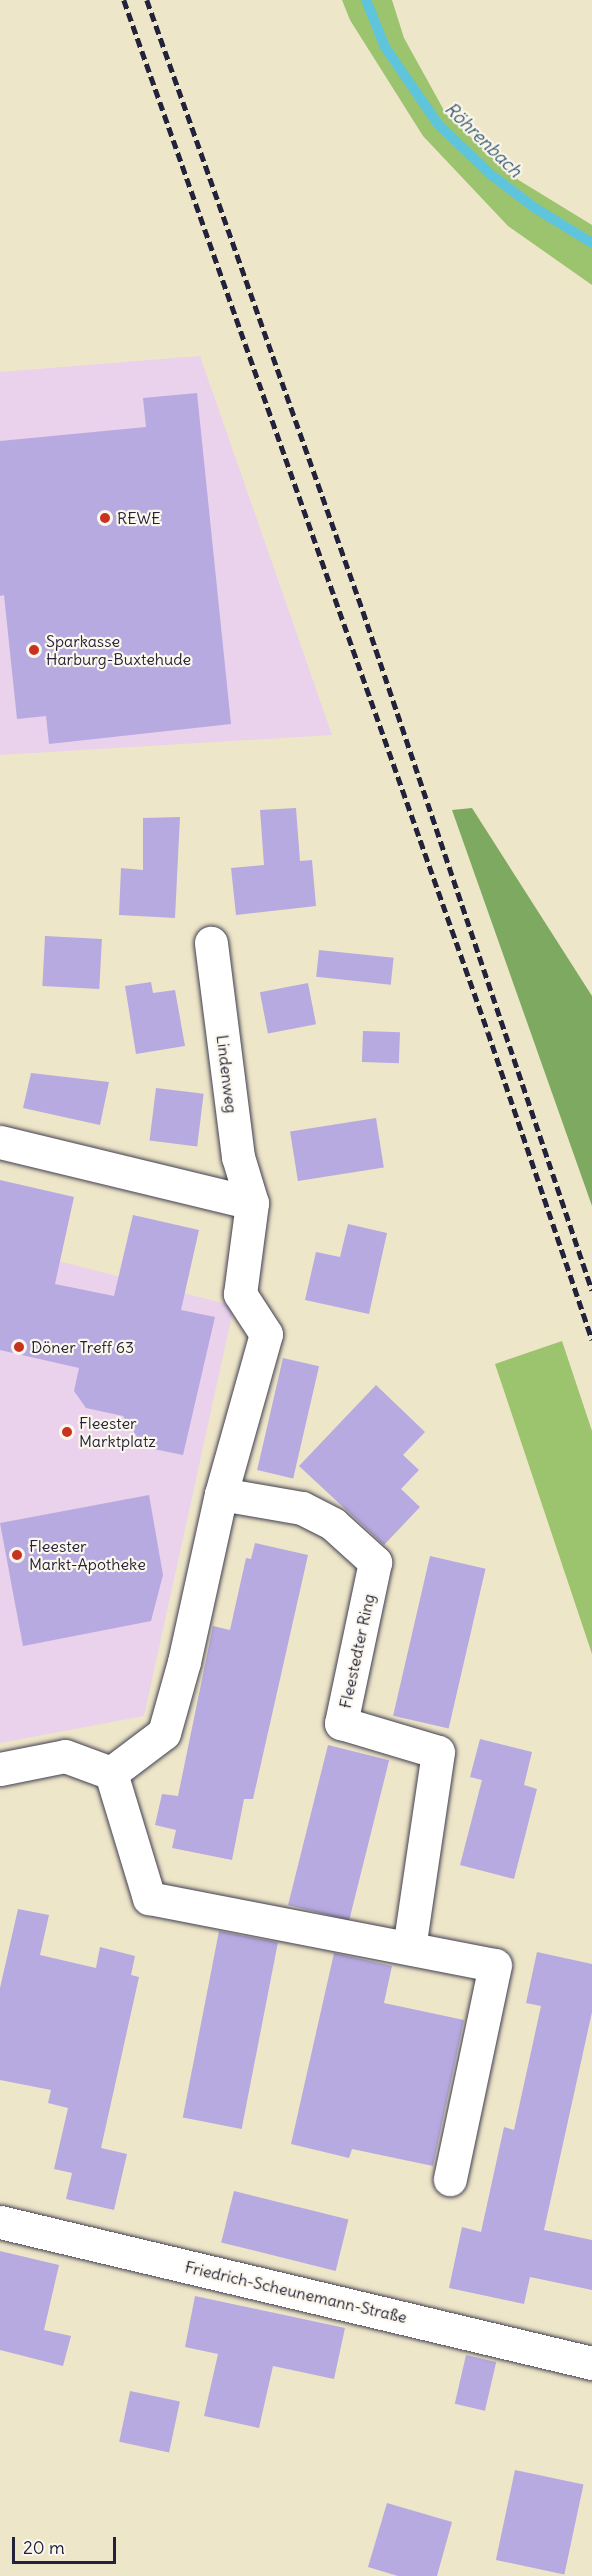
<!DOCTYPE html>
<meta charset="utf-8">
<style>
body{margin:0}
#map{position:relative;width:592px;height:2576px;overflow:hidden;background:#eee6c9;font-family:Delius,sans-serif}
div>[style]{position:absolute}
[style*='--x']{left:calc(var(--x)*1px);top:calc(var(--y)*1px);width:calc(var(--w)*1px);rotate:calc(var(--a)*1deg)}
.built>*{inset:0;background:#ead1ec}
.green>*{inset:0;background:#9cc36d}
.forest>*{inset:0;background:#7da960}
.stream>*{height:10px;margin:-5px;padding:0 5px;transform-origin:5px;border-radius:5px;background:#5fc5dc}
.building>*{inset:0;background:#b7aae0;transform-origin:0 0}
.roads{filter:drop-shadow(0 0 2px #413f50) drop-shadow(0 0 2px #413f50)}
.minor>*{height:33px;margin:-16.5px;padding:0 16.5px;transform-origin:16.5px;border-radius:16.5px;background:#fff}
.rail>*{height:4.5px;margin-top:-2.25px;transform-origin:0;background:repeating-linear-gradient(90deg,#22223b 0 9px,transparent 0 13.5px)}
.dots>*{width:16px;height:16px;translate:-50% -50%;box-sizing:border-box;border:3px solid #fbf7ec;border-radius:50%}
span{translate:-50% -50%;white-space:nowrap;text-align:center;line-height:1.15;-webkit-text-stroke:4.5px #fbf7ec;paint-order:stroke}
.poi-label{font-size:16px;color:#22223b}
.left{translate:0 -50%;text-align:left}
.street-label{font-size:16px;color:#22223b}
.water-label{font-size:18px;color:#375b73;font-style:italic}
.scale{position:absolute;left:12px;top:2537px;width:104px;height:27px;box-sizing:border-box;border:3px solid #22223b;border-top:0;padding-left:8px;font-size:18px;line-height:21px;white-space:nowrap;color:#22223b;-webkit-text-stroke:4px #fbf7ec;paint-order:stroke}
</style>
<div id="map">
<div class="built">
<div style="clip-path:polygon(200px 356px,332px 735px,0 755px,0 372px)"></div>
<div style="clip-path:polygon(0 1246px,234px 1306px,144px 1716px,0 1743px)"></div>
</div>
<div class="green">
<div style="clip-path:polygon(342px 0,392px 0,404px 38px,446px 114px,512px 176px,592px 225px,592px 285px,508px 226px,423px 136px,350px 20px)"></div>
<div style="clip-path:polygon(562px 1341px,592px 1431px,592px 1654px,495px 1364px)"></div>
</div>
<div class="forest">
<div style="clip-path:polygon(472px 808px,592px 996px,592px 1206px,452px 810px)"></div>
</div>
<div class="stream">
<div style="--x:366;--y:0;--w:51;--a:68"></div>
<div style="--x:385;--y:47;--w:93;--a:55.5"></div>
<div style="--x:438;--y:124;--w:72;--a:43.9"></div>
<div style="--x:490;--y:174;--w:56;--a:37.1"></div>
<div style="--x:535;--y:208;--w:67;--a:31.6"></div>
</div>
<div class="building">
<div style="clip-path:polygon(197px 393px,231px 724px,49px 744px,46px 716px,17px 719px,4px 595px,0 596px,0 441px,146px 427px,143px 398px)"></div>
<div style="clip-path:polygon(296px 808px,300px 861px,312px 860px,316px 906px,236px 915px,231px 868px,264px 865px,260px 810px)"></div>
<div style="clip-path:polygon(180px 817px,175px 918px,119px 915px,121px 868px,143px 870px,143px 818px)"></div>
<div style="left:45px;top:936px;width:57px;height:50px;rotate:3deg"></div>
<div style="left:319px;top:950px;width:75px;height:27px;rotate:6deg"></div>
<div style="clip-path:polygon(151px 982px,153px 993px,175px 990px,185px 1046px,136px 1054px,125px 986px)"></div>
<div style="left:308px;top:983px;width:42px;height:49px;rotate:79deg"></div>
<div style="left:363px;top:1031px;width:37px;height:31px;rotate:2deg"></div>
<div style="clip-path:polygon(31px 1073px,109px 1082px,100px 1125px,23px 1108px)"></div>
<div style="left:156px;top:1088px;width:48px;height:53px;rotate:7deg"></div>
<div style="left:376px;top:1118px;width:50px;height:87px;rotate:81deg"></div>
<div style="clip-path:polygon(0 1180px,74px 1197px,55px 1284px,114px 1296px,133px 1215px,199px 1230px,181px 1310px,215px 1317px,183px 1455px,144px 1447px,123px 1416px,86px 1408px,74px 1391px,79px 1368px,0 1350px)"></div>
<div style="clip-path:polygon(348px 1224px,387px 1233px,369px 1314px,305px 1300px,316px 1252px,340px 1257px)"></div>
<div style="left:283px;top:1358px;width:37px;height:115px;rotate:13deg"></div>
<div style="clip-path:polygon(376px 1385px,425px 1432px,403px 1455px,419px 1470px,401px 1489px,420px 1507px,384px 1545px,299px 1466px)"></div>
<div style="clip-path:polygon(149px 1495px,163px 1575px,151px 1621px,23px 1646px,0 1523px)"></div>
<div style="clip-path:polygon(255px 1543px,308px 1555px,253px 1799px,244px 1799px,232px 1860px,172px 1848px,176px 1830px,155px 1825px,162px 1794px,178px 1796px,213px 1626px,230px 1630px,246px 1558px,251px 1559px)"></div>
<div style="left:430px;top:1556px;width:57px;height:164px;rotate:13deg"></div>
<div style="clip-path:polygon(480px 1739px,532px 1752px,524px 1785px,537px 1789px,514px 1879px,460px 1865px,482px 1780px,470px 1777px)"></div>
<div style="left:328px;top:1745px;width:63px;height:165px;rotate:14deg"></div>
<div style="clip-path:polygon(18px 1909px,49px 1915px,40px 1955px,96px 1968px,100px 1947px,135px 1956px,131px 1975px,139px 1977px,101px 2148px,127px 2154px,114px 2210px,66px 2199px,72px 2173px,54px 2169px,68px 2108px,48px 2103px,51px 2090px,0 2080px,0 1988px)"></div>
<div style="left:219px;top:1931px;width:60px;height:190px;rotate:11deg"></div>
<div style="clip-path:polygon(537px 1952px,592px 1964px,592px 2012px,544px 2230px,592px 2240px,592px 2290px,530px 2277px,524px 2304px,449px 2288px,462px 2227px,481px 2232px,504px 2127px,514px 2130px,541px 2006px,526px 2003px)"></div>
<div style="clip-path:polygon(334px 1953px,392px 1966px,384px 2003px,464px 2020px,433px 2166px,352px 2149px,349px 2158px,291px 2144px)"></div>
<div style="left:234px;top:2191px;width:118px;height:53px;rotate:14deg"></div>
<div style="clip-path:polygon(0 2251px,59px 2265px,44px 2330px,71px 2336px,63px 2366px,0 2350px)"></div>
<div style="clip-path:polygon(195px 2296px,345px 2328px,334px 2379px,273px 2366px,259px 2428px,204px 2416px,218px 2354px,185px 2347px)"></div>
<div style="left:466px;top:2355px;width:31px;height:50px;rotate:13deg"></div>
<div style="left:130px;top:2391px;width:51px;height:52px;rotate:12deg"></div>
<div style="left:515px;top:2470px;width:70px;height:92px;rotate:12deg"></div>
<div style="clip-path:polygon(387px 2503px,452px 2522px,437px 2576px,398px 2576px,368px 2567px)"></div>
</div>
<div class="roads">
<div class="minor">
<div style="--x:0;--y:1142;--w:259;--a:13.6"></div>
<div style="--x:221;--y:1494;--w:82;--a:9.8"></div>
<div style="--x:302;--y:1508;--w:35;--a:27"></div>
<div style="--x:333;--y:1524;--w:57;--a:42.1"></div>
<div style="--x:375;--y:1562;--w:165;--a:101.9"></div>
<div style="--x:341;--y:1723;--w:101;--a:16.6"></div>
<div style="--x:438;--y:1752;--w:198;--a:98.4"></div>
<div style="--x:0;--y:1769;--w:66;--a:-11.3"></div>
<div style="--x:65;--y:1756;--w:49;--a:20.3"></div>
<div style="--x:111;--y:1773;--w:66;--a:-37"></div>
<div style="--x:164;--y:1733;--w:74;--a:-74.3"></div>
<div style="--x:184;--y:1662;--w:172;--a:-77.6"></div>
<div style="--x:221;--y:1494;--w:166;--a:-74.3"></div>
<div style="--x:266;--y:1334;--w:48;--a:-123"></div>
<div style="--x:240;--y:1294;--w:92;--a:-82.5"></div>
<div style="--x:252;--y:1203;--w:48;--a:-106.9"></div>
<div style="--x:238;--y:1157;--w:216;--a:-97.2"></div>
<div style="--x:111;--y:1773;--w:131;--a:73.1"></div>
<div style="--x:149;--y:1898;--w:352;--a:11"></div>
<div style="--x:495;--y:1965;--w:219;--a:101.9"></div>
<div style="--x:0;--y:2222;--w:609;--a:13.4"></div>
</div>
</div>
<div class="rail">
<div style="--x:124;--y:0;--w:1094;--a:70.57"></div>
<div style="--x:488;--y:1032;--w:325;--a:71.3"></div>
<div style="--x:147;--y:0;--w:648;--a:70.53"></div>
<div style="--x:363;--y:611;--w:717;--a:71.36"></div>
</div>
<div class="dots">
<div style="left:105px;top:518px;background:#c8321e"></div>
<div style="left:34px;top:650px;background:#c8321e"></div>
<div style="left:19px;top:1347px;background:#c8321e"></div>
<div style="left:67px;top:1432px;background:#c8321e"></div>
<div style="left:17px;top:1555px;background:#c8321e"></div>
</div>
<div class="poi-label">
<span class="left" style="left:117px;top:518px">REWE</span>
<span class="left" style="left:46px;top:650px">Sparkasse<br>Harburg-Buxtehude</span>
<span class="left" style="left:31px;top:1347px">Döner Treff 63</span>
<span class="left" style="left:79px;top:1432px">Fleester<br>Marktplatz</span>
<span class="left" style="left:29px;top:1555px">Fleester<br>Markt-Apotheke</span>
</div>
<div class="street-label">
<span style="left:227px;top:1074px;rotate:83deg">Lindenweg</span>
<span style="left:357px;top:1651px;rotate:-78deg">Fleestedter Ring</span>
<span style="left:296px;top:2292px;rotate:13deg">Friedrich-Scheunemann-Straße</span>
</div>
<div class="water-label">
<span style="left:483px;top:140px;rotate:44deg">Röhrenbach</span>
</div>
<div class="scale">20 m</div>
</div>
